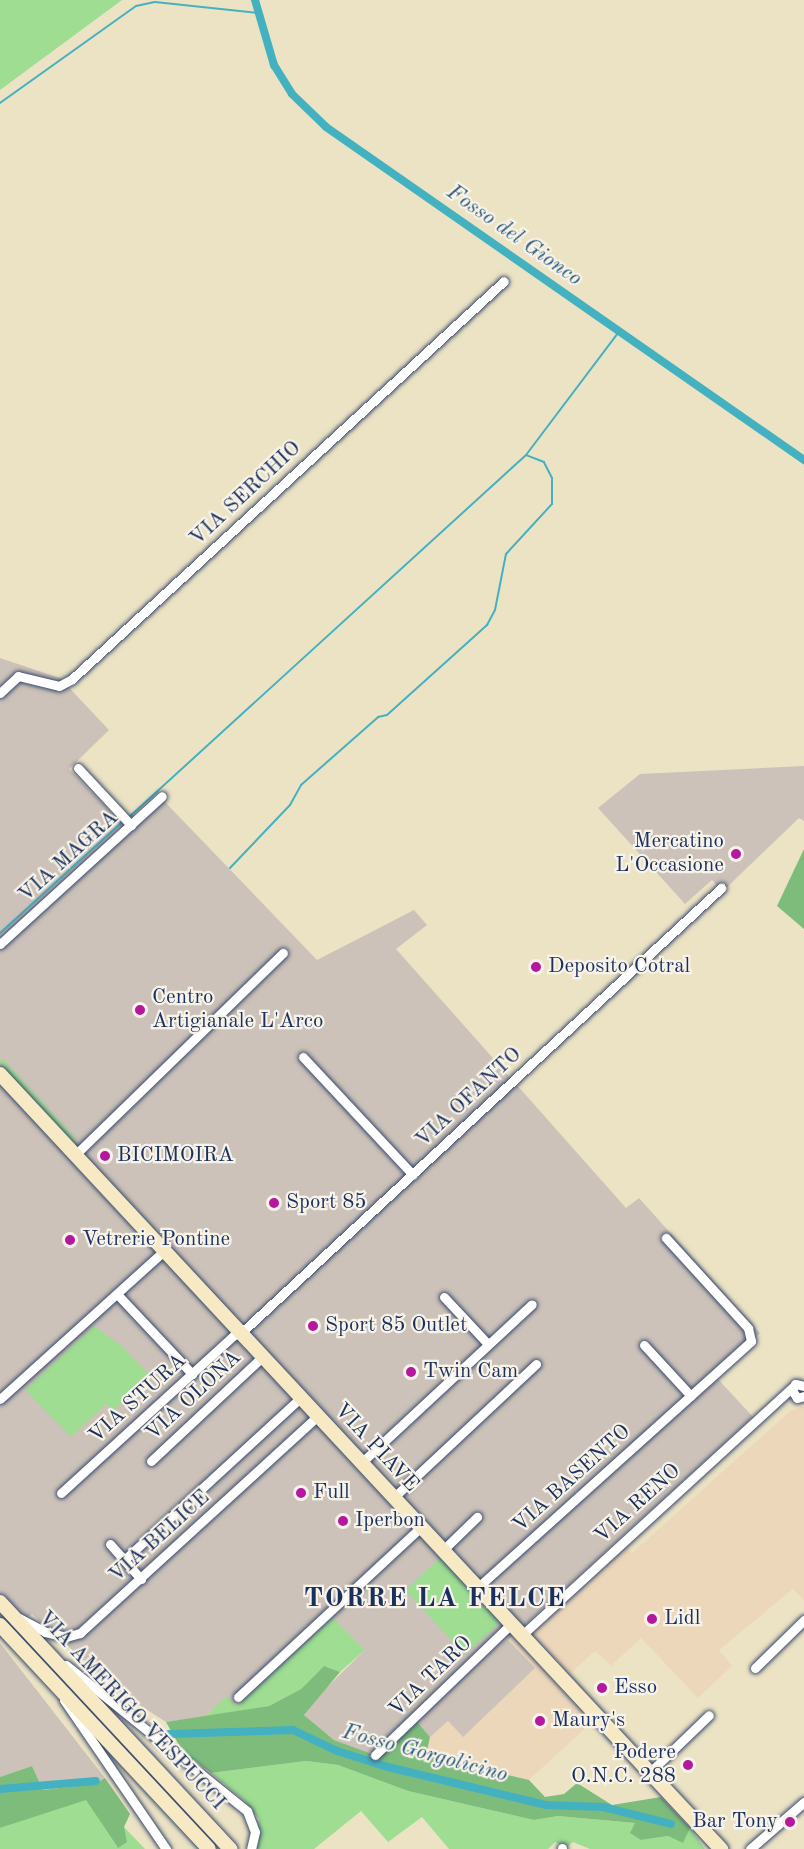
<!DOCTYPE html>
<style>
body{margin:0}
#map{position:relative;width:804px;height:1849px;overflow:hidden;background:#ece3c5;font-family:"Old Standard TT",serif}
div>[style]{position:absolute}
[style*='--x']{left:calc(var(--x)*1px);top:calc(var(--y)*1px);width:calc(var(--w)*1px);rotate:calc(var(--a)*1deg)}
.built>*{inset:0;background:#edd7bb}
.industrial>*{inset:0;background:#ccc2b9}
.green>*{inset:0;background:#9edd92;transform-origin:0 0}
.forest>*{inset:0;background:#7ebc7c}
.stream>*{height:2px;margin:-1px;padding:0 1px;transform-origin:1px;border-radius:1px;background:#44b1c1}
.canal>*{height:8px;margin:-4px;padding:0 4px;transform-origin:4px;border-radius:4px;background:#44b1c1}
.roads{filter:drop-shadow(0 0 2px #3a4a6d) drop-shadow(0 0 2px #3a4a6d)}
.street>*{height:9px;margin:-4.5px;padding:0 4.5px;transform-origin:4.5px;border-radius:4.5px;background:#fff}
.secondary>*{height:14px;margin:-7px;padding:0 7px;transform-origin:7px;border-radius:7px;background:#f6e9c3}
.dots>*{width:16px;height:16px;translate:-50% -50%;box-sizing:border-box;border:3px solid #f7f3e8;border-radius:50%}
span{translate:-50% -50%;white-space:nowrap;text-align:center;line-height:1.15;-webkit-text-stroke:4.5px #f7f3e8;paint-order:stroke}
.street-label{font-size:21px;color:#1b2f5e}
.poi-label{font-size:21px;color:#1b2f5e}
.right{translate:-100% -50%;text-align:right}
.left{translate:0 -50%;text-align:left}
.water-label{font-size:22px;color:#27567c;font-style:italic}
.district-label{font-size:27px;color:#1b2f5e;font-weight:700;letter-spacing:1.5px}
</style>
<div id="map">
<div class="built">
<div style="clip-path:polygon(804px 1406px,804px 1600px,793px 1589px,719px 1650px,732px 1666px,698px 1698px,641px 1638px,611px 1666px,595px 1651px,571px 1673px,603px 1712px,529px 1780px,425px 1755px,430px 1737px,448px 1721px,462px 1736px,535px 1668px,508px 1640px,619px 1539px,632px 1553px,790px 1411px)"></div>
</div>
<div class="industrial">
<div style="clip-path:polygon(0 658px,60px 678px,109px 730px,69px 769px,129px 831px,163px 800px,317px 960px,414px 910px,427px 925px,396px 949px,626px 1208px,639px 1198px,760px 1333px,716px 1377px,753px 1417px,508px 1640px,535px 1668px,463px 1737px,448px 1721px,430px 1737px,417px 1723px,377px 1757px,334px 1740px,304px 1715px,317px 1697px,365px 1650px,237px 1706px,227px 1697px,205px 1717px,166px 1722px,118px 1691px,32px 1614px,0 1639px)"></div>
<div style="clip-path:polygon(804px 766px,804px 821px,799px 818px,723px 891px,712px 880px,685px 904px,598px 808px,640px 774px)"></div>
<div style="clip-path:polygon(0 1643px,105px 1778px,95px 1784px,43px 1790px,32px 1766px,0 1777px)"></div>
</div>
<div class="green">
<div style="clip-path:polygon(0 0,122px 0,0 90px)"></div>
<div style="clip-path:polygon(2px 1058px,78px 1141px,74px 1145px,0 1063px)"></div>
<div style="clip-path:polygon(94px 1326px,122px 1346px,149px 1375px,114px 1411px,106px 1404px,71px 1437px,25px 1390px)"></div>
<div style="left:441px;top:1557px;width:88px;height:49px;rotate:47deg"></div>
<div style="clip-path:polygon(333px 1618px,365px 1650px,340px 1672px,324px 1666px,301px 1689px,269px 1706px,205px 1717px,227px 1696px,237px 1706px)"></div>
<div style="clip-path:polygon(306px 1761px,338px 1765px,408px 1791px,534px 1820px,558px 1816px,636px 1823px,641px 1840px,668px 1836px,682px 1842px,690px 1828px,705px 1849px,590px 1849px,573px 1842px,566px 1848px,555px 1842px,548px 1849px,449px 1849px,422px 1817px,388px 1842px,361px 1811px,314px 1849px,254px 1849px,259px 1819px,245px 1801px,211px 1773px)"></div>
<div style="clip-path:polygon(86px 1799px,117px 1847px,124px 1827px,145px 1849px,0 1849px,0 1828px)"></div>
</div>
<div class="forest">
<div style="clip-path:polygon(804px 849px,804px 929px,777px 906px)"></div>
<div style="clip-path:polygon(324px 1666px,340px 1672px,304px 1715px,334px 1740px,377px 1756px,417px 1722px,430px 1737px,426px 1755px,529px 1780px,545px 1797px,564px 1794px,577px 1783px,612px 1805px,661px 1797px,690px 1828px,683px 1843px,668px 1836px,641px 1840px,630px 1833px,635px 1823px,558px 1816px,534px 1820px,408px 1791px,338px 1765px,306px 1761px,211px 1773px,183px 1752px,166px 1722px,269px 1706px,301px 1689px)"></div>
<div style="clip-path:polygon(32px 1766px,43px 1790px,95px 1784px,105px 1778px,130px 1814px,124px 1827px,127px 1842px,118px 1848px,86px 1800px,0 1828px,0 1777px)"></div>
</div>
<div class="stream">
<div style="--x:0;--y:103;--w:167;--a:-35.5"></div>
<div style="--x:136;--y:6;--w:19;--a:-12"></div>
<div style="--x:155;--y:2;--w:104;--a:6.1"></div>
<div style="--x:129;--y:817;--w:537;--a:-42.36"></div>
<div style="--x:526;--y:455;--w:153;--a:-53"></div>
<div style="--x:230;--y:868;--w:87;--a:-46.4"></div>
<div style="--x:290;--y:805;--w:23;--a:-61"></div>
<div style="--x:301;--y:785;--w:103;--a:-41.4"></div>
<div style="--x:378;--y:717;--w:9;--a:-13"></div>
<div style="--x:387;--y:715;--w:135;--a:-42"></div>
<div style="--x:487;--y:625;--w:17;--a:-62"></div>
<div style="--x:495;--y:610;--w:57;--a:-78.9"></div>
<div style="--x:506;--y:554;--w:68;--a:-47.4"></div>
<div style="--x:552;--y:504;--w:26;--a:-90"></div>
<div style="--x:552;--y:478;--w:18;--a:-117"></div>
<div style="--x:544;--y:462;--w:19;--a:-159"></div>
<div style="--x:0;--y:933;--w:168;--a:-42.3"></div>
</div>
<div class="canal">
<div style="--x:255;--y:0;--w:68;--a:73.7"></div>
<div style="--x:274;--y:65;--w:34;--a:58"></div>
<div style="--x:292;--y:94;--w:47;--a:44.1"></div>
<div style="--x:326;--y:127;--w:583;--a:34.86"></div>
<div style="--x:169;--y:1734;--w:124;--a:-1.8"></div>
<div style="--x:293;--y:1730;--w:49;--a:25.5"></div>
<div style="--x:337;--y:1751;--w:53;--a:17.4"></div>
<div style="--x:388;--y:1767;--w:163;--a:13.5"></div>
<div style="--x:546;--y:1805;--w:57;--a:2"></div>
<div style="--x:603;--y:1807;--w:70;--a:14"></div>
<div style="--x:0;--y:1789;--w:96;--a:-4.8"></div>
</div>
<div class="roads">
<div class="street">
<div style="--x:0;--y:693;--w:25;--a:-43"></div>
<div style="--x:18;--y:676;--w:42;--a:13.7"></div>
<div style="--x:59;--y:686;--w:15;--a:-28"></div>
<div style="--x:72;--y:679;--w:587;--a:-42.65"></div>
<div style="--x:78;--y:768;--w:78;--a:47.1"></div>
<div style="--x:0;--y:944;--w:219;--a:-42.4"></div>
<div style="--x:303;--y:1057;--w:161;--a:47"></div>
<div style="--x:75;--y:1155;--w:290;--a:-44.2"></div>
<div style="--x:117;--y:1294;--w:110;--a:46.8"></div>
<div style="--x:444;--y:1297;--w:64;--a:46.9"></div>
<div style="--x:644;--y:1345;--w:69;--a:47.3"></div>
<div style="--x:804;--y:1386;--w:9;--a:-167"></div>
<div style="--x:795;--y:1384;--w:7;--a:117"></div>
<div style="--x:792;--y:1390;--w:9;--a:58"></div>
<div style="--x:797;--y:1398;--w:7;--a:-16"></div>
<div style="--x:0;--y:1399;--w:221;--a:-42.1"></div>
<div style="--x:151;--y:1461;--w:152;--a:-43.1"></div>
<div style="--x:361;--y:1463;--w:233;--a:-42.9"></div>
<div style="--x:61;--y:1493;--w:234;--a:-42.4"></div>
<div style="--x:234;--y:1335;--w:7;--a:-16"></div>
<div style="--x:241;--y:1333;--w:655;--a:-42.83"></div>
<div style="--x:393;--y:1498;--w:196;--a:-43.1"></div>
<div style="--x:110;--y:1544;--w:47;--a:48.5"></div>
<div style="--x:442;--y:1551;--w:49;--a:-44.2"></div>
<div style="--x:124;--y:1560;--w:239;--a:-42.6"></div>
<div style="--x:477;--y:1588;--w:369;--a:-42"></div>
<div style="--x:751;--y:1341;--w:13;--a:-103"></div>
<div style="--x:748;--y:1328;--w:122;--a:-132.3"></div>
<div style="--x:19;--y:1618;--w:30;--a:28"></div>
<div style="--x:45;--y:1632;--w:22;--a:13"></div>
<div style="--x:66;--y:1637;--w:15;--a:-16"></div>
<div style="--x:80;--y:1633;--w:322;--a:-42.4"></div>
<div style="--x:522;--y:1635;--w:366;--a:-42.5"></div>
<div style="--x:66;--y:1665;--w:233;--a:38.9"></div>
<div style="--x:247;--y:1811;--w:22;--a:69"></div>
<div style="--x:255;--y:1832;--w:17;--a:103"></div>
<div style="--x:755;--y:1668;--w:69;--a:-44.4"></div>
<div style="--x:238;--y:1697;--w:250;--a:-42.9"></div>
<div style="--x:64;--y:1700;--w:181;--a:55.6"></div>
<div style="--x:375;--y:1755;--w:189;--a:-43.9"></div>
<div style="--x:649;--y:1773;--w:83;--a:-44"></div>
<div style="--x:562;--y:1849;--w:1;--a:-90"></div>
<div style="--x:750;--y:1849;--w:72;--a:-41"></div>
</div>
<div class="secondary">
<div style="--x:0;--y:1074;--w:1059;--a:47.07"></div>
<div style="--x:0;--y:1602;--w:338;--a:47"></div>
<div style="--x:0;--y:1625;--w:306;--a:47"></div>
</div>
</div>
<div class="dots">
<div style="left:736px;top:854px;background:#b5179e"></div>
<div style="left:536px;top:967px;background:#b5179e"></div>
<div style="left:140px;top:1010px;background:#b5179e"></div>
<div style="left:105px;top:1156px;background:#b5179e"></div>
<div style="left:274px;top:1203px;background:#b5179e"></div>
<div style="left:70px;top:1240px;background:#b5179e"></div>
<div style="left:313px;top:1326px;background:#b5179e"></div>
<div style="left:411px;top:1372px;background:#b5179e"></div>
<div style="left:301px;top:1493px;background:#b5179e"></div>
<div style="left:343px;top:1521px;background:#b5179e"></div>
<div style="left:652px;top:1619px;background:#b5179e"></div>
<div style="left:602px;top:1688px;background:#b5179e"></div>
<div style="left:540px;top:1721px;background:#b5179e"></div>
<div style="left:688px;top:1765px;background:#b5179e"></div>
<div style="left:790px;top:1822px;background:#b5179e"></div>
</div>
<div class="street-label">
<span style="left:246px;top:494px;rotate:-43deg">VIA SERCHIO</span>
<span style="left:69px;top:857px;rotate:-42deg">VIA MAGRA</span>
<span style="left:469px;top:1098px;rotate:-43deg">VIA OFANTO</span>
<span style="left:194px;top:1396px;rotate:-43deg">VIA OLONA</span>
<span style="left:138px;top:1399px;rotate:-42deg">VIA STURA</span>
<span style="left:376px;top:1448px;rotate:47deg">VIA PIAVE</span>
<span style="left:572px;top:1479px;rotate:-42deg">VIA BASENTO</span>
<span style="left:638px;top:1504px;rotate:-42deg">VIA RENO</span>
<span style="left:160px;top:1537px;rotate:-42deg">VIA BELICE</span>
<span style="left:431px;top:1677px;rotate:-44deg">VIA TARO</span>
<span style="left:131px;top:1711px;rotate:47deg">VIA AMERIGO VESPUCCI</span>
</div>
<div class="poi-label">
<span class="right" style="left:724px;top:854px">Mercatino<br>L'Occasione</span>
<span class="left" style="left:548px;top:967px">Deposito Cotral</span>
<span class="left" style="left:152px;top:1010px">Centro<br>Artigianale L'Arco</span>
<span class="left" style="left:117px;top:1156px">BICIMOIRA</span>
<span class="left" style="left:286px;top:1203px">Sport 85</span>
<span class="left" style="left:82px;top:1240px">Vetrerie Pontine</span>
<span class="left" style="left:325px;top:1326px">Sport 85 Outlet</span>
<span class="left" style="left:423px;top:1372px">Twin Cam</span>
<span class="left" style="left:313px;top:1493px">Full</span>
<span class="left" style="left:355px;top:1521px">Iperbon</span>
<span class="left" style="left:664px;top:1619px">Lidl</span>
<span class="left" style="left:614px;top:1688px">Esso</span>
<span class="left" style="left:552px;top:1721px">Maury's</span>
<span class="right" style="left:676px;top:1765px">Podere<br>O.N.C. 288</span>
<span class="right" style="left:778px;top:1822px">Bar Tony</span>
</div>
<div class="water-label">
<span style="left:514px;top:236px;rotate:35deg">Fosso del Gionco</span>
<span style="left:425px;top:1754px;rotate:15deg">Fosso Gorgolicino</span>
</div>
<div class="district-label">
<span style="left:435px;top:1599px">TORRE LA FELCE</span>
</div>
</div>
